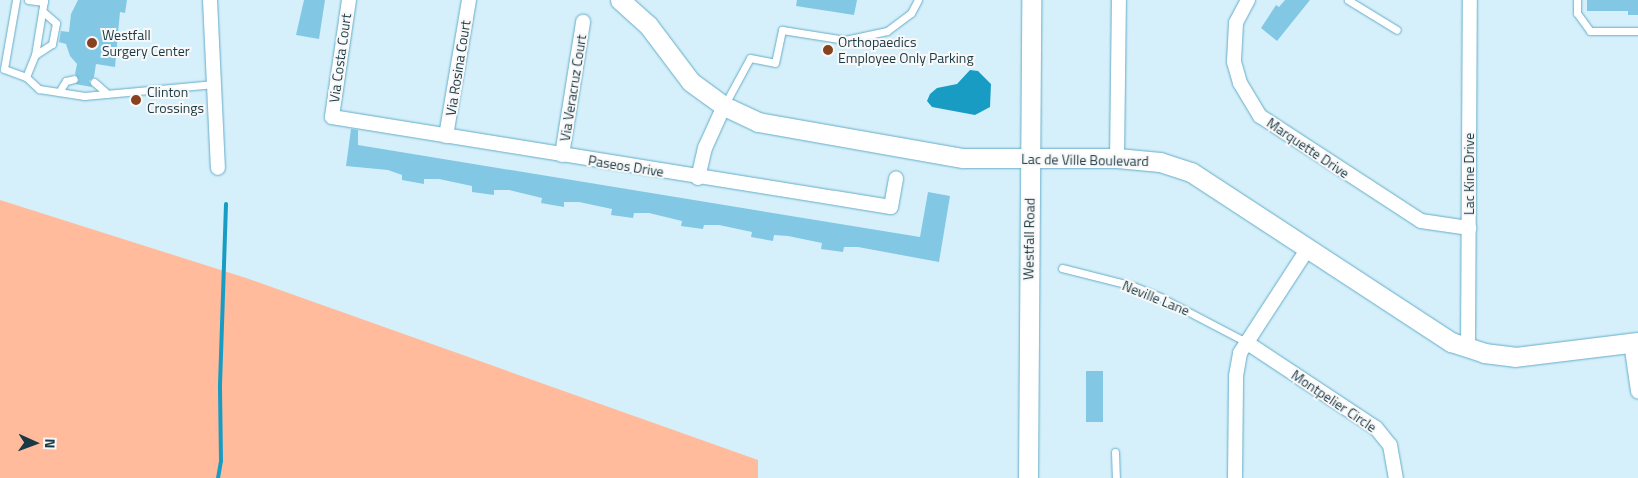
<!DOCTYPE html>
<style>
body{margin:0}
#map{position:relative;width:1638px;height:478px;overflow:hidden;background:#d5f0fb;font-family:"Titillium Web",sans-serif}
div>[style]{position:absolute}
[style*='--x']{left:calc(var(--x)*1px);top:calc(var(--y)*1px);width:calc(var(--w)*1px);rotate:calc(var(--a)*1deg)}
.green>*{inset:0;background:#ffbb9c}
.water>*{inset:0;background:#199cc4}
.stream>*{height:4px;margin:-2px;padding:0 2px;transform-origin:2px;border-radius:2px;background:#199cc4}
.building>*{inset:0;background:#82c8e4;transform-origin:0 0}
.roads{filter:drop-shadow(0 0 1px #66acc7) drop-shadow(0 0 1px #66acc7)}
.lane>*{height:7px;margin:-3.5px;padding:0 3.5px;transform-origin:3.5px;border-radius:3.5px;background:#fff}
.street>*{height:14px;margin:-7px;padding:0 7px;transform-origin:7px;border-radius:7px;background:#fff}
.secondary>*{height:19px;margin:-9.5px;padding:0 9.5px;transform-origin:9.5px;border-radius:9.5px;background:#fff}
.dots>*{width:14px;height:14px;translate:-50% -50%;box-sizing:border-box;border:2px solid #f8f8f8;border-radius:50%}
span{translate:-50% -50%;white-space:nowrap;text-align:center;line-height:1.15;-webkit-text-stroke:4px #f8f8f8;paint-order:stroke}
.poi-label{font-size:14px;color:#1b3944}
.left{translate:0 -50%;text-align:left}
.street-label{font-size:14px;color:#1b3944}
.north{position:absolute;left:10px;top:418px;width:50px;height:50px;-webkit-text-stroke:4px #f8f8f8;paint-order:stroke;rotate:92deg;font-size:14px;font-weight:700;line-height:20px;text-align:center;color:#1b3944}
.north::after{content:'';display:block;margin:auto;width:18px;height:22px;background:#1b3944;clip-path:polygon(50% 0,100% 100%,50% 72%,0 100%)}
</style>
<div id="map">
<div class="green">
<div style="clip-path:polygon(0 200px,246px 278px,758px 460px,758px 478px,0 478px)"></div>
</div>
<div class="water">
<div style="clip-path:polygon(970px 70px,978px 71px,991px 84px,990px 107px,975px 115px,932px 107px,927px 101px,930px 94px,937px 88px,957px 84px)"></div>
</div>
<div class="stream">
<div style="--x:218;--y:478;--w:17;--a:-80"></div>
<div style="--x:221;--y:461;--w:76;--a:-90.8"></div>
<div style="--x:220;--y:385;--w:181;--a:-88.1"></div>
</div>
<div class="building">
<div style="clip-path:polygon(78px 0,127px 0,125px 13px,120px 12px,115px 67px,96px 64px,94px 77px,89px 81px,92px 87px,75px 84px,79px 80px,75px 74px,77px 64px,70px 56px,66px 44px,59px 42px,61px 31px,69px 32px,71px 14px)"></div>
<div style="clip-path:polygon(304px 0,325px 0,319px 39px,296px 35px)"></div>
<div style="clip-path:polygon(797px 0,857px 0,854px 15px,796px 6px)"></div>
<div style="clip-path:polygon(1285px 0,1310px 0,1277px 41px,1261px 28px,1276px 5px,1279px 7px)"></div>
<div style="clip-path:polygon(1587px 0,1638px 0,1638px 15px,1628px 15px,1628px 11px,1587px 11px)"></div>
<div style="clip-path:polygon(351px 129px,358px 130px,358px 145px,920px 237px,928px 192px,950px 196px,939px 262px,858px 247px,844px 247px,843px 252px,821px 249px,822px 243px,788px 236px,774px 235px,773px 241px,751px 237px,752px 232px,719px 225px,704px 225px,703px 229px,681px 226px,682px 221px,649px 213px,634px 213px,633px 218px,611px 215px,612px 209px,579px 202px,564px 202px,564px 207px,541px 203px,542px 198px,509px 190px,494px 190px,494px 195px,472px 192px,472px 186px,439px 179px,424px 179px,424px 184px,402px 180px,402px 175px,388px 170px,346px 166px)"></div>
<div style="left:1086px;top:371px;width:17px;height:51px"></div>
</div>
<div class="roads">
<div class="lane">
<div style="--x:16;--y:0;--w:70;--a:99.9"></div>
<div style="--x:4;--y:69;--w:23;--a:20"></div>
<div style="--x:26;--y:77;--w:18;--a:43"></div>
<div style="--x:39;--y:89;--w:46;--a:8.8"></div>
<div style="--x:84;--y:96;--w:131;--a:-5.3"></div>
<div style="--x:28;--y:0;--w:16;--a:7"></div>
<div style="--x:1348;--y:0;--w:57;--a:31.5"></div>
<div style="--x:1577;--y:0;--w:13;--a:90"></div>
<div style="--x:1577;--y:13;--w:22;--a:54"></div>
<div style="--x:1590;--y:31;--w:48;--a:0"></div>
<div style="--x:35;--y:55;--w:20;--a:-33"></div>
<div style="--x:52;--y:44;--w:21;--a:-79"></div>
<div style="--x:56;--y:23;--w:18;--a:-139"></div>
<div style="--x:26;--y:77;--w:24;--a:-68"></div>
<div style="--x:35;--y:55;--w:56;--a:-80.7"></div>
<div style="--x:94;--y:82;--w:18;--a:41"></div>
<div style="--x:59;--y:92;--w:13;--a:-58"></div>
<div style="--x:66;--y:81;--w:8;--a:-14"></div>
<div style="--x:725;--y:104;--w:52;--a:-61.5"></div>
<div style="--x:750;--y:58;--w:25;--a:11"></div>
<div style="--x:775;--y:63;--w:34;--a:-78"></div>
<div style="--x:782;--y:30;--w:64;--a:9"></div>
<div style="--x:845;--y:40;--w:43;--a:-12.1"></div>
<div style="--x:887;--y:31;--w:30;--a:-37"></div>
<div style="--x:911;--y:13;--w:15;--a:-62"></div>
<div style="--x:1062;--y:268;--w:73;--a:14.2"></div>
<div style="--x:1133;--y:286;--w:31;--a:22"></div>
<div style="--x:1162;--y:298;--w:95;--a:27.6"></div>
<div style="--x:1115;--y:452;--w:26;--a:88"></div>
</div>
<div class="street">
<div style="--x:210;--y:0;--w:168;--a:87.3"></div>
<div style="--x:349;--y:0;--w:118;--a:98.3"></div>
<div style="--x:332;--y:117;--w:566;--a:9.15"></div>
<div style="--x:891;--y:207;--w:29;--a:-80"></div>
<div style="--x:1248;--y:0;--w:26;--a:118"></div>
<div style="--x:1236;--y:23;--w:39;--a:93"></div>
<div style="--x:1234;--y:62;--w:22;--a:74"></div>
<div style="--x:1240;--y:83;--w:39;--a:59"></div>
<div style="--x:1260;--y:116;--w:192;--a:33.1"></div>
<div style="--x:1421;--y:221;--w:49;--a:8.3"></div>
<div style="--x:446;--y:136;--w:138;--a:-80.4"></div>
<div style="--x:562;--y:155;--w:135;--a:-81"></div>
<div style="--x:1117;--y:158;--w:158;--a:-89.3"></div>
<div style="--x:698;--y:178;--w:31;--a:-77"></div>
<div style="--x:705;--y:148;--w:46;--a:-65.7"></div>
<div style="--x:1246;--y:342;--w:156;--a:33.5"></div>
<div style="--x:1376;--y:428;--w:22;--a:51"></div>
<div style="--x:1390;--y:445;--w:34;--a:80"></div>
<div style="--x:1631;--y:343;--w:49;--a:81.7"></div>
<div style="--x:1468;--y:348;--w:348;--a:-89.7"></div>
<div style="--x:1235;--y:478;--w:102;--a:-89.4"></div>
<div style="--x:1236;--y:376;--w:23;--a:-80"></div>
<div style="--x:1240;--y:353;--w:123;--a:-57"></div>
</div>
<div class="secondary">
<div style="--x:620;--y:0;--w:38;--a:42"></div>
<div style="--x:648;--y:25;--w:71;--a:53"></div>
<div style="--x:691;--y:82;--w:41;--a:36"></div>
<div style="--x:724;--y:106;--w:38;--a:25"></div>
<div style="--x:758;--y:122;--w:208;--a:10"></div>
<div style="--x:963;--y:158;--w:154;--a:0"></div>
<div style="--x:1117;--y:158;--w:43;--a:5.3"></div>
<div style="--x:1160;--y:162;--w:33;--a:18"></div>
<div style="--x:1191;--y:172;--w:311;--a:33.2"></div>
<div style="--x:1451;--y:342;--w:35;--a:18"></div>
<div style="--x:1484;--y:353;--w:31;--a:7"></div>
<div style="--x:1515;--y:357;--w:124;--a:-7"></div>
<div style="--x:1028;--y:478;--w:478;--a:-89.6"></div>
</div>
</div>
<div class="dots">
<div style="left:92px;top:43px;background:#89421f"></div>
<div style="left:828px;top:50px;background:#89421f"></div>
<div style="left:136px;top:100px;background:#89421f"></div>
</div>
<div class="poi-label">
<span class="left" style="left:102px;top:43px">Westfall<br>Surgery Center</span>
<span class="left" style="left:838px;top:50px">Orthopaedics<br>Employee Only Parking</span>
<span class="left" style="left:147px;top:100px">Clinton<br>Crossings</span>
</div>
<div class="street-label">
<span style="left:340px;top:58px;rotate:-82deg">Via Costa Court</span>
<span style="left:458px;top:68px;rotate:-81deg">Via Rosina Court</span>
<span style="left:573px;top:88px;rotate:-81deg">Via Veracruz Court</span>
<span style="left:1308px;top:148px;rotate:34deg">Marquette Drive</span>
<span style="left:1085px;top:160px;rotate:1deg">Lac de Ville Boulevard</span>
<span style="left:626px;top:166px;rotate:9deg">Paseos Drive</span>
<span style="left:1469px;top:174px;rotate:-90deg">Lac Kine Drive</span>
<span style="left:1029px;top:239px;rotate:-89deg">Westfall Road</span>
<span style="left:1156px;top:298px;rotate:22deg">Neville Lane</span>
<span style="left:1334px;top:401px;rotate:34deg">Montpelier Circle</span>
</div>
<div class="north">N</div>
</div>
